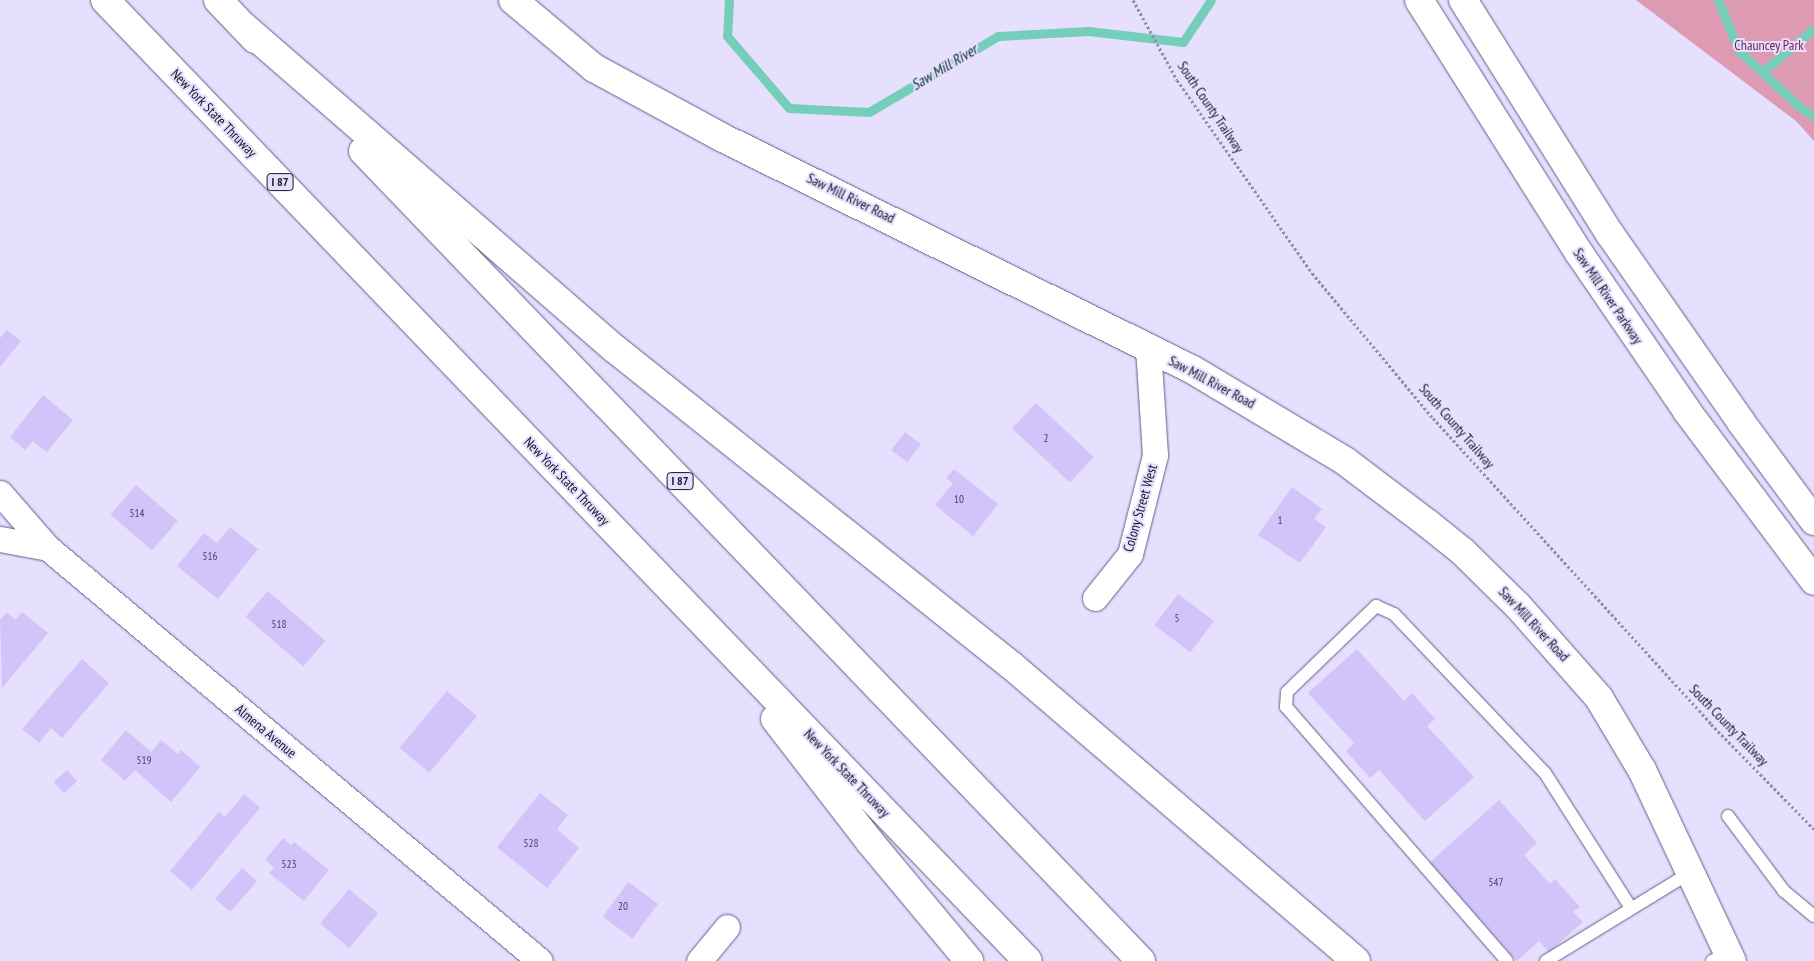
<!DOCTYPE html>
<style>
body{margin:0}
#map{position:relative;width:1814px;height:961px;overflow:hidden;background:#e6dffe;font-family:"PT Sans Narrow",sans-serif}
div>[style]{position:absolute}
[style*='--x']{left:calc(var(--x)*1px);top:calc(var(--y)*1px);width:calc(var(--w)*1px);rotate:calc(var(--a)*1deg)}
.green>*{inset:0;background:#dc9bb2}
.stream>*{height:9px;margin:-4.5px;padding:0 4.5px;transform-origin:4.5px;border-radius:4.5px;background:#75ceb9}
.building>*{inset:0;background:#d1c4f8;transform-origin:0 0}
.path>*{height:3px;margin-top:-1.5px;transform-origin:0;background:repeating-linear-gradient(90deg,#938da7 0 2.5px,transparent 0 5px)}
.roads{filter:drop-shadow(0 0 1px #685c88) drop-shadow(0 0 1px #685c88)}
.service>*{height:12px;margin:-6px;padding:0 6px;transform-origin:6px;border-radius:6px;background:#fff}
.minor>*{height:25px;margin:-12.5px;padding:0 12.5px;transform-origin:12.5px;border-radius:12.5px;background:#fff}
.secondary>*{height:28px;margin:-14px;padding:0 14px;transform-origin:14px;border-radius:14px;background:#fff}
.trunk>*{height:28px;margin:-14px;padding:0 14px;transform-origin:14px;border-radius:14px;background:#fff}
.motorway>*{height:28px;margin:-14px;padding:0 14px;transform-origin:14px;border-radius:14px;background:#fff}
span{translate:-50% -50%;white-space:nowrap;text-align:center;line-height:1.15;-webkit-text-stroke:4px #e6dffe;paint-order:stroke}
.number-label{font-size:11px;color:#48415b}
.number-label span{-webkit-text-stroke-width:0}
.shield-label span{padding:1px 4px;background:#e6dffe;border:1px solid;border-radius:4px;-webkit-text-stroke-width:0}
.shield-label{font-size:12px;color:#1a1527;font-weight:700}
.park-label{font-size:14px;color:#772349}
.street-label{font-size:14px;color:#1a1527}
.water-label{font-size:15px;color:#08342b;font-style:italic}
</style>
<div id="map">
<div class="green">
<div style="clip-path:polygon(1636px 0,1814px 0,1814px 141px,1796px 121px)"></div>
</div>
<div class="stream">
<div style="--x:729;--y:0;--w:36;--a:93"></div>
<div style="--x:727;--y:36;--w:95;--a:49.3"></div>
<div style="--x:789;--y:108;--w:80;--a:2.9"></div>
<div style="--x:869;--y:112;--w:150;--a:-30.5"></div>
<div style="--x:998;--y:36;--w:90;--a:-3.2"></div>
<div style="--x:1088;--y:31;--w:96;--a:6.6"></div>
<div style="--x:1183;--y:42;--w:50;--a:-56.3"></div>
<div style="--x:1718;--y:0;--w:55;--a:67.6"></div>
<div style="--x:1739;--y:51;--w:84;--a:42.6"></div>
<div style="--x:1801;--y:108;--w:15;--a:32"></div>
<div style="--x:1762;--y:72;--w:67;--a:-39.6"></div>
</div>
<div class="building">
<div style="clip-path:polygon(7px 330px,21px 341px,0 367px,0 338px)"></div>
<div style="clip-path:polygon(43px 395px,73px 420px,47px 452px,33px 441px,25px 450px,10px 437px)"></div>
<div style="left:1036px;top:403px;width:79px;height:35px;rotate:43deg"></div>
<div style="left:905px;top:432px;width:20px;height:23px;rotate:37deg"></div>
<div style="clip-path:polygon(954px 469px,998px 504px,973px 536px,935px 505px,953px 483px,946px 478px)"></div>
<div style="left:136px;top:485px;width:55px;height:39px;rotate:41deg"></div>
<div style="clip-path:polygon(1292px 487px,1322px 509px,1314px 519px,1326px 527px,1300px 563px,1258px 535px)"></div>
<div style="clip-path:polygon(230px 527px,258px 549px,218px 599px,177px 566px,204px 533px,217px 543px)"></div>
<div style="left:268px;top:591px;width:76px;height:34px;rotate:41deg"></div>
<div style="left:1178px;top:594px;width:45px;height:39px;rotate:37deg"></div>
<div style="clip-path:polygon(7px 612px,15px 620px,22px 612px,48px 633px,2px 688px,0 620px)"></div>
<div style="clip-path:polygon(1357px 649px,1404px 701px,1412px 693px,1435px 719px,1427px 726px,1474px 777px,1425px 821px,1379px 770px,1370px 778px,1346px 751px,1354px 743px,1308px 693px)"></div>
<div style="clip-path:polygon(82px 659px,109px 683px,62px 738px,51px 728px,39px 743px,22px 729px)"></div>
<div style="left:447px;top:691px;width:39px;height:74px;rotate:40deg"></div>
<div style="clip-path:polygon(126px 730px,151px 752px,161px 740px,178px 754px,181px 750px,200px 767px,171px 802px,135px 770px,125px 781px,101px 760px)"></div>
<div style="left:67px;top:770px;width:15px;height:18px;rotate:48deg"></div>
<div style="clip-path:polygon(540px 793px,568px 815px,557px 829px,579px 848px,547px 888px,497px 847px)"></div>
<div style="clip-path:polygon(244px 794px,260px 808px,192px 890px,170px 871px,219px 812px,225px 817px)"></div>
<div style="clip-path:polygon(1499px 800px,1537px 843px,1524px 855px,1550px 884px,1555px 879px,1580px 907px,1573px 912px,1583px 922px,1549px 952px,1539px 941px,1517px 961px,1429px 863px)"></div>
<div style="clip-path:polygon(283px 838px,291px 845px,294px 842px,329px 870px,304px 901px,269px 873px,274px 867px,265px 860px)"></div>
<div style="left:242px;top:868px;width:20px;height:41px;rotate:41deg"></div>
<div style="left:628px;top:882px;width:37px;height:43px;rotate:36deg"></div>
<div style="left:349px;top:889px;width:38px;height:45px;rotate:40deg"></div>
</div>
<div class="path">
<div style="--x:1133;--y:0;--w:91;--a:61.2"></div>
<div style="--x:1177;--y:80;--w:236;--a:55"></div>
<div style="--x:1312;--y:273;--w:189;--a:50.2"></div>
<div style="--x:1433;--y:418;--w:413;--a:47.7"></div>
<div style="--x:1711;--y:724;--w:147;--a:45.6"></div>
</div>
<div class="roads">
<div class="service">
<div style="--x:1728;--y:816;--w:94;--a:53.3"></div>
<div style="--x:1784;--y:891;--w:39;--a:40"></div>
<div style="--x:1507;--y:961;--w:337;--a:-131"></div>
<div style="--x:1286;--y:707;--w:15;--a:-86"></div>
<div style="--x:1287;--y:692;--w:124;--a:-44"></div>
<div style="--x:1376;--y:606;--w:20;--a:24"></div>
<div style="--x:1394;--y:614;--w:219;--a:46.5"></div>
<div style="--x:1545;--y:773;--w:160;--a:57.5"></div>
<div style="--x:1546;--y:961;--w:170;--a:-31.5"></div>
<div style="--x:1712;--y:961;--w:19;--a:-25"></div>
</div>
<div class="minor">
<div style="--x:0;--y:493;--w:73;--a:48.9"></div>
<div style="--x:48;--y:548;--w:642;--a:40.01"></div>
<div style="--x:0;--y:539;--w:49;--a:10.6"></div>
<div style="--x:1095;--y:598;--w:56;--a:-51.5"></div>
<div style="--x:1130;--y:554;--w:102;--a:-75.8"></div>
<div style="--x:1155;--y:455;--w:107;--a:-93.7"></div>
<div style="--x:699;--y:961;--w:44;--a:-50.5"></div>
</div>
<div class="secondary">
<div style="--x:513;--y:0;--w:106;--a:40"></div>
<div style="--x:594;--y:68;--w:145;--a:28.5"></div>
<div style="--x:721;--y:137;--w:526;--a:26.27"></div>
<div style="--x:1193;--y:370;--w:177;--a:30.9"></div>
<div style="--x:1345;--y:461;--w:103;--a:37.1"></div>
<div style="--x:1427;--y:523;--w:45;--a:38.7"></div>
<div style="--x:1462;--y:551;--w:78;--a:44.5"></div>
<div style="--x:1518;--y:606;--w:123;--a:48.6"></div>
<div style="--x:1599;--y:698;--w:84;--a:59.2"></div>
<div style="--x:1642;--y:770;--w:211;--a:64.8"></div>
</div>
<div class="trunk">
<div style="--x:1419;--y:0;--w:299;--a:57.7"></div>
<div style="--x:1579;--y:253;--w:191;--a:55.6"></div>
<div style="--x:1687;--y:411;--w:212;--a:53.2"></div>
<div style="--x:1463;--y:0;--w:276;--a:57.9"></div>
<div style="--x:1610;--y:234;--w:229;--a:55.1"></div>
<div style="--x:1741;--y:422;--w:123;--a:53.6"></div>
</div>
<div class="motorway">
<div style="--x:105;--y:0;--w:1332;--a:46.16"></div>
<div style="--x:218;--y:0;--w:54;--a:46.5"></div>
<div style="--x:242;--y:25;--w:494;--a:41"></div>
<div style="--x:615;--y:349;--w:508;--a:38.61"></div>
<div style="--x:1012;--y:666;--w:453;--a:40.6"></div>
<div style="--x:363;--y:151;--w:1123;--a:46.15"></div>
<div style="--x:775;--y:719;--w:155;--a:52.3"></div>
<div style="--x:870;--y:842;--w:155;--a:50.2"></div>
</div>
</div>
<div class="number-label">
<span style="left:1046px;top:438px">2</span>
<span style="left:959px;top:499px">10</span>
<span style="left:137px;top:513px">514</span>
<span style="left:1280px;top:520px">1</span>
<span style="left:210px;top:556px">516</span>
<span style="left:1177px;top:618px">5</span>
<span style="left:279px;top:624px">518</span>
<span style="left:144px;top:760px">519</span>
<span style="left:531px;top:843px">528</span>
<span style="left:289px;top:864px">523</span>
<span style="left:1496px;top:882px">547</span>
<span style="left:623px;top:906px">20</span>
</div>
<div class="shield-label">
<span style="left:280px;top:182px">I 87</span>
<span style="left:680px;top:481px">I 87</span>
</div>
<div class="park-label">
<span style="left:1769px;top:45px">Chauncey Park</span>
</div>
<div class="street-label">
<span style="left:1211px;top:107px;rotate:56deg">South County Trailway</span>
<span style="left:214px;top:113px;rotate:46deg">New York State Thruway</span>
<span style="left:851px;top:198px;rotate:26deg">Saw Mill River Road</span>
<span style="left:1608px;top:296px;rotate:56deg">Saw Mill River Parkway</span>
<span style="left:1212px;top:382px;rotate:28deg">Saw Mill River Road</span>
<span style="left:1457px;top:426px;rotate:49deg">South County Trailway</span>
<span style="left:567px;top:481px;rotate:46deg">New York State Thruway</span>
<span style="left:1140px;top:508px;rotate:-74deg">Colony Street West</span>
<span style="left:1534px;top:624px;rotate:47deg">Saw Mill River Road</span>
<span style="left:1729px;top:725px;rotate:46deg">South County Trailway</span>
<span style="left:266px;top:731px;rotate:40deg">Almena Avenue</span>
<span style="left:847px;top:773px;rotate:46deg">New York State Thruway</span>
</div>
<div class="water-label">
<span style="left:944px;top:67px;rotate:-31deg">Saw Mill River</span>
</div>
</div>
